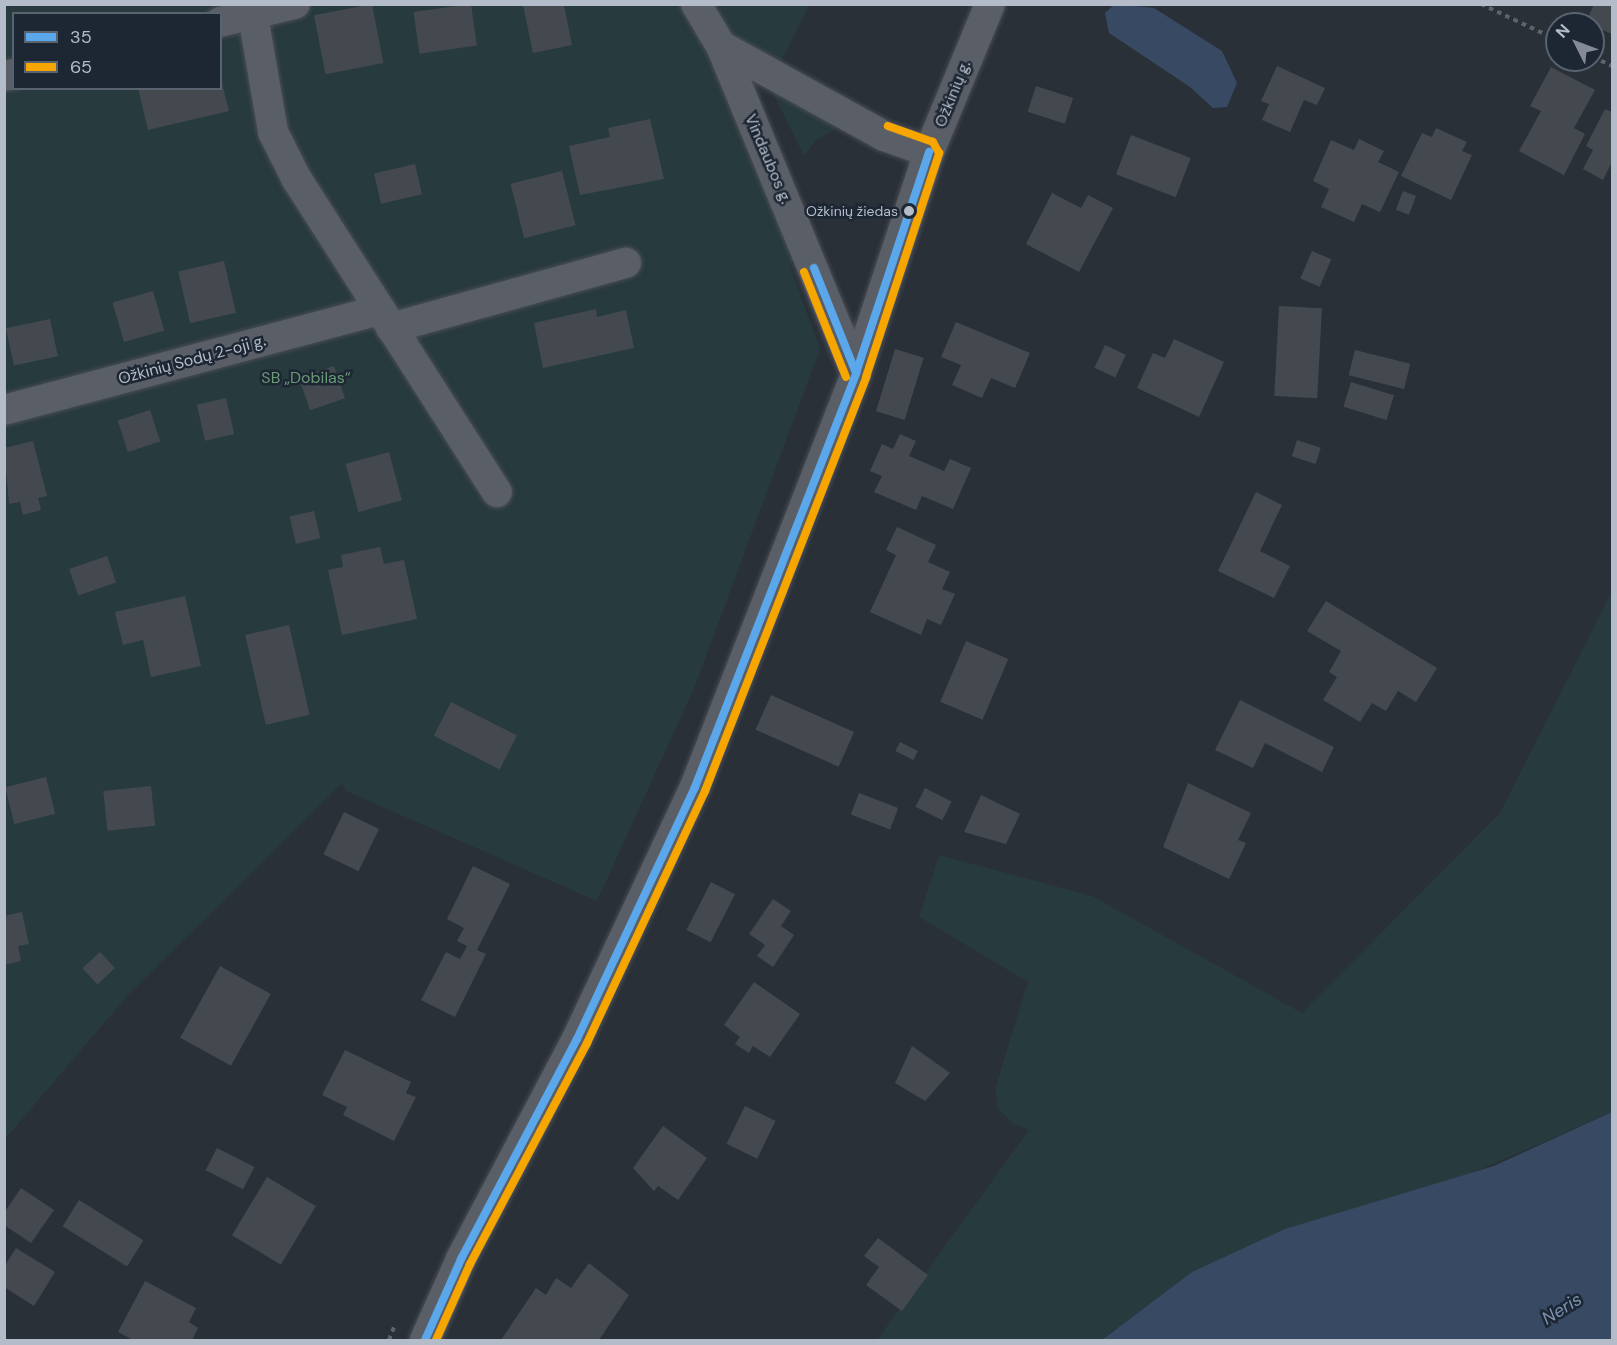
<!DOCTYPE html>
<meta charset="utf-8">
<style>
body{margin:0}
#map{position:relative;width:1617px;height:1345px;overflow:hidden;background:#2a3038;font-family:"DM Sans",sans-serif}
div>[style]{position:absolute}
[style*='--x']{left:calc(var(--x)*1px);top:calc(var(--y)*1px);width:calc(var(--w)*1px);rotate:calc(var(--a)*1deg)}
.green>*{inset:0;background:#273a3e}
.water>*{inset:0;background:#384963}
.building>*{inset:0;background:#444950;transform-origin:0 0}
.path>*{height:4px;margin-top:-2px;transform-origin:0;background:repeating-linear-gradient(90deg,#5d636a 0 4.5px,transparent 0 9px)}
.roads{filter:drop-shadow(0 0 2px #484c53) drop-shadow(0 0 2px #484c53)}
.minor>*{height:30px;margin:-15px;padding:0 15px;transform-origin:15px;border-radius:15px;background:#5a5e66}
.bus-1>*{height:8px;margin:-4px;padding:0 4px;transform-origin:4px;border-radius:4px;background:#5aa8eb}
.bus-2>*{height:8px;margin:-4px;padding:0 4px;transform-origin:4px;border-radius:4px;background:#f7a600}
.dots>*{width:16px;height:16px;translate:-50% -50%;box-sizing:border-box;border:3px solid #1d2633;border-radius:50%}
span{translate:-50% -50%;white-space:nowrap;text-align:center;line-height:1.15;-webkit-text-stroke:5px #1d2633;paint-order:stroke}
.bus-label{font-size:14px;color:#b4bcc9}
.right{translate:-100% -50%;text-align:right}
.street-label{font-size:16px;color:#b4bcc9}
.park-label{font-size:16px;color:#6b9a76}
.water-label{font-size:18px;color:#7c92b1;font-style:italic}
.frame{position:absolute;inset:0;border:6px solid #b4bcc9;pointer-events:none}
.legend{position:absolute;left:12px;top:12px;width:210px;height:78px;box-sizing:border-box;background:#1d2633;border:2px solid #59626f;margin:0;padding:8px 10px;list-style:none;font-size:18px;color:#b4bcc9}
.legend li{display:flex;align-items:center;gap:12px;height:30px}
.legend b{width:30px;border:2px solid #59626f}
.north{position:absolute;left:1545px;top:12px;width:60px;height:60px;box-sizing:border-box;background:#1d2633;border:2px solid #59626f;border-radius:50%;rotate:312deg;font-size:16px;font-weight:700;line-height:24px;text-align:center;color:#b4bcc9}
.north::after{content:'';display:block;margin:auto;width:21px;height:27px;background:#848b96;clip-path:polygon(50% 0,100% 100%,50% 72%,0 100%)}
</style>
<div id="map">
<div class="green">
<div style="clip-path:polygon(evenodd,5px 5px,809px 5px,778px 67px,730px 35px,796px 253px,790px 266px,820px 349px,695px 686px,597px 901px,346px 791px,342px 783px,128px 995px,5px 1139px,5px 5px,14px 14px,220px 14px,220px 88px,14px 88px,14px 14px)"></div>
<div style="clip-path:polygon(769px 85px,841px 126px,815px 141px,804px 156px)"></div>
<div style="clip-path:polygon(1612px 591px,1612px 1112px,1113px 1330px,1102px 1340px,877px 1340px,1029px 1130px,1013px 1124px,998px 1108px,995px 1089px,1028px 982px,919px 917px,939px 855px,1092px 896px,1302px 1013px,1500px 813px)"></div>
</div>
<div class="water">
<div style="clip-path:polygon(1115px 4px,1154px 8px,1222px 51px,1237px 83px,1227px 107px,1213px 108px,1190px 87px,1109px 33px,1105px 13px)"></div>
<div style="clip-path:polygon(1612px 1112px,1612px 1340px,1102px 1340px,1192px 1272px,1285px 1229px,1494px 1166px)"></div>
</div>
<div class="building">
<div style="left:372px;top:4px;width:60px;height:59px;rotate:79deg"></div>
<div style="left:471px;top:4px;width:42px;height:58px;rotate:82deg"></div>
<div style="clip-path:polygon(1594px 4px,1612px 4px,1612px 34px,1586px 23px)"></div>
<div style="clip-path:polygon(523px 5px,564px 5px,572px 45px,533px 53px)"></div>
<div style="clip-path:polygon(1277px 66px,1325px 88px,1317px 105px,1304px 100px,1290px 132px,1262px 120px,1269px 104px,1261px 101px)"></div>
<div style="clip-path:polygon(1551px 67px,1595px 90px,1574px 128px,1585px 134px,1564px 175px,1519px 151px,1541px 111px,1530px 106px)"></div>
<div style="clip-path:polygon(221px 79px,229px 111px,148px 130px,138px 88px,220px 88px)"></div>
<div style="left:1036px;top:86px;width:39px;height:27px;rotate:18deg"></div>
<div style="clip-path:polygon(1605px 109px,1612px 112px,1612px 162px,1603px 180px,1583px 169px,1593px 150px,1586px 146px)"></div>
<div style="clip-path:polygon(650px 119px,664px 179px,580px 195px,569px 146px,610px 137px,608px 128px)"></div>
<div style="clip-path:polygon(1436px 128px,1467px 142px,1462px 151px,1472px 155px,1451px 200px,1401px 176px,1422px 133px,1432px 137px)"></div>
<div style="left:1131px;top:135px;width:64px;height:42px;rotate:21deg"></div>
<div style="clip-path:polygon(1359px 139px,1384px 151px,1378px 162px,1399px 172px,1380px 212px,1362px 204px,1354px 222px,1321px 207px,1329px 189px,1313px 181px,1331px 140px,1354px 150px)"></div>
<div style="left:415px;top:164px;width:31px;height:42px;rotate:77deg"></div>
<div style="left:562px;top:171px;width:56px;height:53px;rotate:76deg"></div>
<div style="left:1403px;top:191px;width:14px;height:20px;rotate:21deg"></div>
<div style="clip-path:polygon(1052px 193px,1081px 208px,1088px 195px,1113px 208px,1079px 272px,1026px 244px)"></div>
<div style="left:1312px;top:251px;width:21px;height:30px;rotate:23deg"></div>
<div style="left:224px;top:261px;width:53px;height:47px;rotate:77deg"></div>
<div style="left:153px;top:291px;width:41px;height:42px;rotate:74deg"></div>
<div style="left:1279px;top:306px;width:43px;height:90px;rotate:3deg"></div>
<div style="clip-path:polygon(596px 309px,597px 317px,626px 310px,634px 348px,543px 368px,534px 323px)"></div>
<div style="left:50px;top:319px;width:38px;height:45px;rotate:78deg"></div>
<div style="clip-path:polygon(956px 322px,1030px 353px,1015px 388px,991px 378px,982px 398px,952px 385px,961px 365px,941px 357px)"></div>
<div style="clip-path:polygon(1174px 339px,1224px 362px,1199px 417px,1137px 388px,1153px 353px,1165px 358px)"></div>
<div style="left:1105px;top:345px;width:23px;height:25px;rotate:25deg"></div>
<div style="left:895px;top:349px;width:30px;height:65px;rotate:17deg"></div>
<div style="left:1355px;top:350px;width:57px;height:26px;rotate:14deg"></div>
<div style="left:334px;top:366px;width:34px;height:37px;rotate:71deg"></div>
<div style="left:1351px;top:382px;width:45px;height:26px;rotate:17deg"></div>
<div style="left:226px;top:398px;width:37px;height:30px;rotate:77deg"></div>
<div style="left:150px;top:410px;width:33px;height:34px;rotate:72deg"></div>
<div style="clip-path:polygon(900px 434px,916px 441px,909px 456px,944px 471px,950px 459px,971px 468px,953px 509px,922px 496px,916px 510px,874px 492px,882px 476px,870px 471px,882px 444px,893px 449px)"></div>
<div style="left:1297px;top:440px;width:25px;height:17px;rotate:18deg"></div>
<div style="clip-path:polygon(33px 441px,47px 496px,38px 498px,41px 510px,23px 515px,20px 502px,9px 504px,4px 448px)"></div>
<div style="left:389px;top:452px;width:50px;height:45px;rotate:75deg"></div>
<div style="clip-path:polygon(1256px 492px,1282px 505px,1260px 551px,1290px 566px,1274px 598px,1218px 571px)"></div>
<div style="left:314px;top:511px;width:28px;height:25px;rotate:77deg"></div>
<div style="clip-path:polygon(897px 527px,936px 545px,928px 562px,950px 572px,942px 589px,955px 594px,941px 625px,927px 619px,921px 635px,870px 612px,896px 555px,886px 550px)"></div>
<div style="clip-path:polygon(380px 547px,384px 564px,404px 560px,417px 619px,342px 635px,328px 570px,343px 567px,341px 555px)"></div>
<div style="left:107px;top:556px;width:28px;height:40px;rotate:71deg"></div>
<div style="clip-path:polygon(185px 596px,201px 666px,151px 677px,143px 640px,123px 645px,115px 612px)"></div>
<div style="clip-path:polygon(1326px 601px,1437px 668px,1416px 702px,1398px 691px,1386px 711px,1372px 703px,1360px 722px,1323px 700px,1337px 677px,1329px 672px,1341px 651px,1307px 631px)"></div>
<div style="left:289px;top:625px;width:92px;height:45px;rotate:77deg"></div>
<div style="left:966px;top:641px;width:46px;height:66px;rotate:23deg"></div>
<div style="left:771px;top:695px;width:91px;height:38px;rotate:24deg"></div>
<div style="clip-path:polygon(1240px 700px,1334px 747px,1322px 772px,1265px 743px,1253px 768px,1215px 750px)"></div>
<div style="left:451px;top:702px;width:74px;height:38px;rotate:27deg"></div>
<div style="left:900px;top:742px;width:20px;height:10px;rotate:27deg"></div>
<div style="left:46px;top:777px;width:38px;height:42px;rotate:76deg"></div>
<div style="clip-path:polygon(1188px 783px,1251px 813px,1238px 840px,1246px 843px,1229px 879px,1163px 847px)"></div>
<div style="left:151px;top:786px;width:40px;height:48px;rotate:84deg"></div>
<div style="left:925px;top:788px;width:30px;height:21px;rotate:27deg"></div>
<div style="left:859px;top:793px;width:42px;height:23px;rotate:21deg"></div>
<div style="clip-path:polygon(981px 795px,1020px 814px,1006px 844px,964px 832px)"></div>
<div style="left:344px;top:812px;width:39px;height:47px;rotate:26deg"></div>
<div style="clip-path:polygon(473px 866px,510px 884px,477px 950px,486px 954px,455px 1017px,421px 1000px,446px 952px,460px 959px,467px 946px,457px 941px,464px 928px,447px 919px)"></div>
<div style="left:711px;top:882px;width:27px;height:54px;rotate:27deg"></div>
<div style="clip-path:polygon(773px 899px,791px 911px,781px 926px,794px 935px,773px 967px,757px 956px,765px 945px,749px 934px)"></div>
<div style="clip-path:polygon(22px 912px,29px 944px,18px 946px,21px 961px,4px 965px,4px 916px)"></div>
<div style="left:100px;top:952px;width:22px;height:24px;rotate:47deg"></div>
<div style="left:220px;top:966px;width:58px;height:82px;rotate:29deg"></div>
<div style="clip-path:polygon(754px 982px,800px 1014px,770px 1057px,753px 1046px,749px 1053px,735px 1044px,740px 1037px,724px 1025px)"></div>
<div style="clip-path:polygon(912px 1046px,950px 1073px,925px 1101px,895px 1083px)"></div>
<div style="clip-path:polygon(345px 1050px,411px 1082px,406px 1093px,416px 1097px,394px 1141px,343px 1115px,347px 1107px,322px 1095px)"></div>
<div style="left:745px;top:1106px;width:34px;height:42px;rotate:26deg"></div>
<div style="clip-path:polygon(663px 1126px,707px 1158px,678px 1200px,658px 1186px,654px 1191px,633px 1168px)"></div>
<div style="left:217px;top:1148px;width:42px;height:25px;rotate:27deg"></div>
<div style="left:267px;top:1177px;width:57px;height:68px;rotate:31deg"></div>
<div style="clip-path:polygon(21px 1188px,54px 1210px,31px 1243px,4px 1225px,4px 1213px)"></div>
<div style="left:79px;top:1200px;width:76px;height:31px;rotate:32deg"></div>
<div style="clip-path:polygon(878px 1238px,928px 1275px,902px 1311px,866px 1285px,879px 1267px,864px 1256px)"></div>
<div style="clip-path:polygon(16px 1248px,55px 1272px,34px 1306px,4px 1287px,4px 1267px)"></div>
<div style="clip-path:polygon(589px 1263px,629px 1295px,599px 1340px,501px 1340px,536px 1288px,546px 1295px,556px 1278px,571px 1288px)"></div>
<div style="clip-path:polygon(145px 1281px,196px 1308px,189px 1322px,198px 1328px,192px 1340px,133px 1340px,118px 1332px)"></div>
</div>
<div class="path">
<div style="--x:1481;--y:4;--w:84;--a:25.3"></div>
<div style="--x:1593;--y:57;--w:21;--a:25"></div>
<div style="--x:389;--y:1340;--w:14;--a:-69"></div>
</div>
<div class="roads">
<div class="minor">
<div style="--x:251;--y:4;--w:130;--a:80.2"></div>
<div style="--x:273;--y:132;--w:51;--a:63.4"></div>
<div style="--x:296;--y:178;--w:373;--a:57.4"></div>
<div style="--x:696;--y:4;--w:49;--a:59.2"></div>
<div style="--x:721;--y:46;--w:354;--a:67.6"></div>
<div style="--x:220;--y:22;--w:77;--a:-13.5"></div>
<div style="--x:721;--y:46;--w:186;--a:28.9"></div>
<div style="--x:884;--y:136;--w:48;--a:19.6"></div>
<div style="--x:4;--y:76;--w:10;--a:-11"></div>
<div style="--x:391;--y:328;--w:244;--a:-15.5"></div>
<div style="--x:4;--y:410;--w:388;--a:-14.9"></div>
<div style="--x:425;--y:1340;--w:89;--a:-66"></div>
<div style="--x:461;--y:1259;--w:249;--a:-62.2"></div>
<div style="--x:577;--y:1039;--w:278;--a:-64.9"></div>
<div style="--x:695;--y:787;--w:444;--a:-68.7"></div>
<div style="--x:856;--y:373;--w:233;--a:-71.7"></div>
<div style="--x:929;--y:152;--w:160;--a:-67.6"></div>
</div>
</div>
<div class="bus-1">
<div style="--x:814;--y:268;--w:113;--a:68.2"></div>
<div style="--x:425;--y:1340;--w:89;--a:-66"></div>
<div style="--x:461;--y:1259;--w:249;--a:-62.2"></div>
<div style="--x:577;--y:1039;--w:278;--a:-64.9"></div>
<div style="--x:695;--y:787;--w:444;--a:-68.7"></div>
<div style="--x:856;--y:373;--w:233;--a:-71.7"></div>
</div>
<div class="bus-2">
<div style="--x:804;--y:272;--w:113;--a:68.2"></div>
<div style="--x:436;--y:1340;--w:83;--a:-65.9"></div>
<div style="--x:470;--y:1264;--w:250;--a:-62.1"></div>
<div style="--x:587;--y:1043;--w:278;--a:-64.9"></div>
<div style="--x:705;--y:791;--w:444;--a:-68.7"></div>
<div style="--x:866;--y:377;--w:236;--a:-71.9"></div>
<div style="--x:939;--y:153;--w:13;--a:-119"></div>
<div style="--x:933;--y:142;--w:48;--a:-160.4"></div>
</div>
<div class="dots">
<div style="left:909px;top:211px;background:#b4bcc9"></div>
</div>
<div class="bus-label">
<span class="right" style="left:898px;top:211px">Ožkinių žiedas</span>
</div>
<div class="street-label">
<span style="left:953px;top:94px;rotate:-68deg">Ožkinių g.</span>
<span style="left:768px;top:159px;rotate:67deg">Vindaubos g.</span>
<span style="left:192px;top:360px;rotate:-15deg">Ožkinių Sodų 2-oji g.</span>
</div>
<div class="park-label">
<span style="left:306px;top:378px">SB „Dobilas“</span>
</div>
<div class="water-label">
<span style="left:1562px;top:1309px;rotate:-32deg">Neris</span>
</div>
<div class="frame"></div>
<ul class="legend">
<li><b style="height:8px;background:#5aa8eb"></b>35</li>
<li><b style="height:8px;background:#f7a600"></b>65</li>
</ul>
<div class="north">N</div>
</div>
